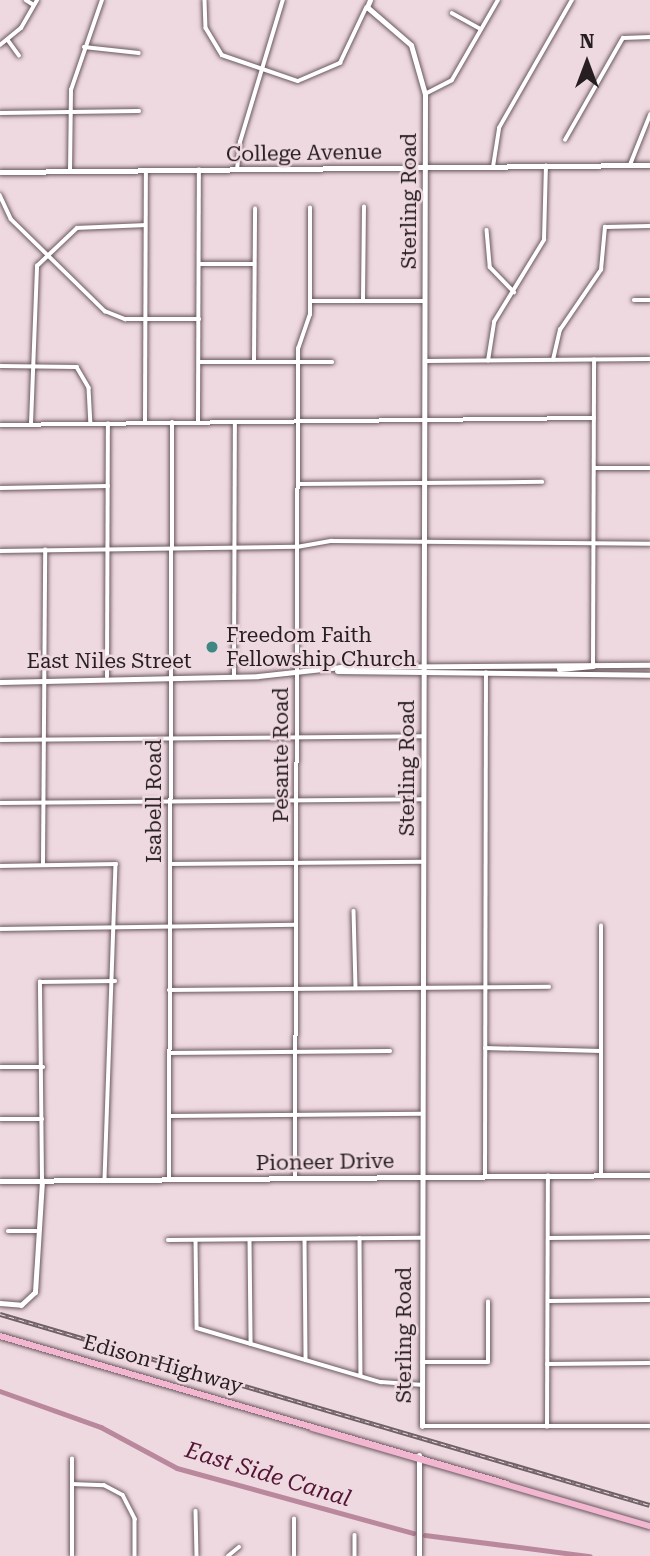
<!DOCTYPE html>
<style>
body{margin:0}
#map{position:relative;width:650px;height:1556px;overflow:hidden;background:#efd9e1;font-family:"Roboto Serif",serif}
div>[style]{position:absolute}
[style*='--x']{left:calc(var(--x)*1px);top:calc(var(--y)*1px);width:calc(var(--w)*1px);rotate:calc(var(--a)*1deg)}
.canal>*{height:4.5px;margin:-2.25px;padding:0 2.25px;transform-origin:2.25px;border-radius:2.25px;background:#ba889c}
.roads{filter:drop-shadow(0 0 2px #69575d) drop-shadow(0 0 2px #69575d)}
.minor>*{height:3.5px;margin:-1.75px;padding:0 1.75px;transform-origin:1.75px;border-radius:1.75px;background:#fff}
.tertiary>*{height:5px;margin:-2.5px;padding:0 2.5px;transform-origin:2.5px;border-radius:2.5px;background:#fff}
.secondary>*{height:5px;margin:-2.5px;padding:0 2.5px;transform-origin:2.5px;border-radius:2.5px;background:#fff}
.primary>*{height:6px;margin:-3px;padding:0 3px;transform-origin:3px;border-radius:3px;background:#f2b6d0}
.rail>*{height:4.5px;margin-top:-2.25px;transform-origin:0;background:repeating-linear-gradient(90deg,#efd9e1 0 5px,#6f6166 0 10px);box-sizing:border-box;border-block:2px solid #6f6166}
.dots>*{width:19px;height:19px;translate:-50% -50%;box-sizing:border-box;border:4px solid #efd9e1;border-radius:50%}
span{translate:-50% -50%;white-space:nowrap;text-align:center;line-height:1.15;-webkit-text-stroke:5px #efd9e1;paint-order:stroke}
.street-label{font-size:21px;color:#261e21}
.poi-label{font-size:21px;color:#261e21}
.left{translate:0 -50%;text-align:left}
.water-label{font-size:23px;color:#531534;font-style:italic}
.north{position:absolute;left:552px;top:28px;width:70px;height:70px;-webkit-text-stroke:5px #efd9e1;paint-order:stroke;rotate:0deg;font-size:19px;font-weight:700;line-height:28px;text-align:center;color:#261e21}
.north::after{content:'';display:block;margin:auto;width:24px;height:32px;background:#261e21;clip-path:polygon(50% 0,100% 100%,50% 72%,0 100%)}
</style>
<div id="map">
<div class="canal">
<div style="--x:0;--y:1391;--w:107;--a:19.6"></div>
<div style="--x:101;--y:1427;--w:86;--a:28.3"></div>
<div style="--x:177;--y:1468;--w:245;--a:15.4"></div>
<div style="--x:425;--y:1535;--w:166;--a:7.3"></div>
</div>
<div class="roads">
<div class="minor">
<div style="--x:26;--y:0;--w:9;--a:32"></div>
<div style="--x:205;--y:0;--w:28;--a:88"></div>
<div style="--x:206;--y:28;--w:31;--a:59"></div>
<div style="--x:222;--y:55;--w:80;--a:18.9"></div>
<div style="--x:298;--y:81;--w:46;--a:-23.2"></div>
<div style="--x:340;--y:63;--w:61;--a:-64.7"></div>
<div style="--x:452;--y:13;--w:33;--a:29"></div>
<div style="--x:8;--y:40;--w:19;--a:54"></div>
<div style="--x:0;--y:45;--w:27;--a:-39"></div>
<div style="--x:21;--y:28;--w:32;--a:-60"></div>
<div style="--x:84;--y:47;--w:55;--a:6.2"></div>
<div style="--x:425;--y:94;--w:30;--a:-27"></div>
<div style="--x:452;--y:80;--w:92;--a:-60.1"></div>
<div style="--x:0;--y:113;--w:139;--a:-0.8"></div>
<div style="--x:565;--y:140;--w:117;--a:-60.4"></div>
<div style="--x:623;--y:38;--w:27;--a:-2"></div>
<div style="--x:630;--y:165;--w:54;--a:-68.2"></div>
<div style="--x:493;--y:167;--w:39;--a:-81"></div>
<div style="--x:499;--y:128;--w:147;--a:-60.3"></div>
<div style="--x:237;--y:170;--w:28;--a:-84"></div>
<div style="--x:240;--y:142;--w:148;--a:-73.2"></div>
<div style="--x:70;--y:172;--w:82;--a:-89.3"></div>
<div style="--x:71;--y:90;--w:95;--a:-71"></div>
<div style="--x:0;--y:195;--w:26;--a:65"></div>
<div style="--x:11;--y:219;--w:132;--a:44.4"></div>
<div style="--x:105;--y:311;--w:22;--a:22"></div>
<div style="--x:125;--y:319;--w:74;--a:0"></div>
<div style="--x:487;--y:230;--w:37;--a:85"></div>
<div style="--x:490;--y:267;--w:35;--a:46"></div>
<div style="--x:199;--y:264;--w:55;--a:0"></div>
<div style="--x:634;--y:300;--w:16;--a:0"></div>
<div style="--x:310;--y:301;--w:115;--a:0"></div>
<div style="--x:363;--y:301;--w:94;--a:-89.4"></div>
<div style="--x:553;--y:360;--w:31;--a:-77"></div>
<div style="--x:560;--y:330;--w:73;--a:-55.7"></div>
<div style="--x:601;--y:270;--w:43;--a:-84.7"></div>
<div style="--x:605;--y:227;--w:45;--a:-1.3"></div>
<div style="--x:425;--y:361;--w:225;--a:-0.5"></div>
<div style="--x:488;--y:361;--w:39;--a:-81"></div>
<div style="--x:494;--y:322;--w:96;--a:-58.6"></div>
<div style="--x:544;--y:240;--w:74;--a:-88.5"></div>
<div style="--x:199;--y:362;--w:133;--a:0"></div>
<div style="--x:254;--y:362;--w:153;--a:-89.6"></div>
<div style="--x:0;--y:366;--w:77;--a:0.7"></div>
<div style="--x:77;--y:367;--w:24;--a:60"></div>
<div style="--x:89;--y:388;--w:36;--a:87"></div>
<div style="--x:198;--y:422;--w:252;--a:-89.8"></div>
<div style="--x:145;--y:423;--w:252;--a:-89.8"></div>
<div style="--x:31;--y:424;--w:158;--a:-87.8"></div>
<div style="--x:37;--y:266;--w:55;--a:-43.5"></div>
<div style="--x:77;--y:228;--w:68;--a:-2.5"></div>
<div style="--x:0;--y:425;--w:594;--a:-0.68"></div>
<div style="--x:594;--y:468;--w:56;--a:0"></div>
<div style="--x:298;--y:484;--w:244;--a:-0.5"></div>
<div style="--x:0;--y:488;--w:108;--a:-1.1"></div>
<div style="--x:0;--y:551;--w:297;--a:-0.8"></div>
<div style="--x:297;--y:547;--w:35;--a:-10"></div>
<div style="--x:331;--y:541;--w:319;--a:0.5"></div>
<div style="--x:593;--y:665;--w:305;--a:-89.8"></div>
<div style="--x:234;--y:676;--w:253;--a:-89.8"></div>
<div style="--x:107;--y:677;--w:253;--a:-89.8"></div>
<div style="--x:0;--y:740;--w:423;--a:-0.5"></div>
<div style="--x:0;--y:803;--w:423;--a:-0.5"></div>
<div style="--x:170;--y:864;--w:253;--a:-0.5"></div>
<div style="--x:43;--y:865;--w:315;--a:-89.6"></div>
<div style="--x:0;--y:866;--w:116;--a:-1"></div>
<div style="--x:116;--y:864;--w:316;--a:92"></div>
<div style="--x:354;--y:911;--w:75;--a:88.5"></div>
<div style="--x:0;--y:929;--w:295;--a:-0.8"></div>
<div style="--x:169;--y:990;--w:380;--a:-0.5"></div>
<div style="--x:485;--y:1048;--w:116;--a:1.5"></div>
<div style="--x:169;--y:1053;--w:221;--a:-0.5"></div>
<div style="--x:0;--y:1067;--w:43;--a:0"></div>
<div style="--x:169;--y:1116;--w:253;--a:-0.5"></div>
<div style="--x:0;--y:1119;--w:42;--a:0"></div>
<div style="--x:601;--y:1175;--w:249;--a:-90"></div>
<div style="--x:485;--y:1176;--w:503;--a:-89.89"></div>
<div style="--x:295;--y:1178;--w:829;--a:-89.79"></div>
<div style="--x:298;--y:349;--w:36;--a:-71"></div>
<div style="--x:310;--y:315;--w:107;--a:-90"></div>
<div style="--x:169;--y:1179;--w:756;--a:-89.77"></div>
<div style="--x:42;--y:1180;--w:198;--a:-90.6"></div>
<div style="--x:40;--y:982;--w:75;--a:-0.8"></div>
<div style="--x:8;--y:1231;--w:28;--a:0"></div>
<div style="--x:360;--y:1238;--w:138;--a:89.6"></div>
<div style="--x:548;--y:1238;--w:102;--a:-0.6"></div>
<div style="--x:168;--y:1240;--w:252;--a:-0.5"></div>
<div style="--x:196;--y:1240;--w:88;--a:89.3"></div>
<div style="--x:197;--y:1328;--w:192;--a:16.4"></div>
<div style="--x:381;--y:1382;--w:39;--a:4"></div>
<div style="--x:250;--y:1240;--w:104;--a:89.4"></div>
<div style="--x:305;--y:1240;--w:120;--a:89.5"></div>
<div style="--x:548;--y:1301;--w:102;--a:-0.6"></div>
<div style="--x:422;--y:1362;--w:66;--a:0"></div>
<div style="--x:488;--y:1362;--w:60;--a:-90"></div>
<div style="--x:547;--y:1364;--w:103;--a:-0.6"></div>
<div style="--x:422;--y:1426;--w:228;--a:0"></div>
<div style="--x:547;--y:1427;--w:251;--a:-89.8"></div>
<div style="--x:72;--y:1484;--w:32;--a:2"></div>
<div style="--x:104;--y:1485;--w:21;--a:28"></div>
<div style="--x:123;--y:1495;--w:27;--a:63"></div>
<div style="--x:135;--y:1519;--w:37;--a:90"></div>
<div style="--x:196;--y:1511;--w:45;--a:88.7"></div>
<div style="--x:355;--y:1535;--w:21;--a:90"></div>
<div style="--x:72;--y:1556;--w:97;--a:-90"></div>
<div style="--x:228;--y:1556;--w:14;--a:-39"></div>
<div style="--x:294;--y:1556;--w:37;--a:-90"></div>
</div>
<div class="tertiary">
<div style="--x:370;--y:0;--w:8;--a:113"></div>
<div style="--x:367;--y:7;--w:58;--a:40.8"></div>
<div style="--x:411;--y:45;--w:51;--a:74.1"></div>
<div style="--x:425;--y:94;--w:1332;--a:90.13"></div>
<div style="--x:0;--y:172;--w:650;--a:-0.62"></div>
<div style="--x:0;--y:1181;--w:650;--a:-0.53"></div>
<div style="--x:0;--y:1303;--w:21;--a:5"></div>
<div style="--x:21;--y:1305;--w:19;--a:-43"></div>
<div style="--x:35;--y:1292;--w:112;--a:-86.4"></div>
<div style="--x:419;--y:1455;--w:101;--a:90"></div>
</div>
<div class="secondary">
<div style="--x:559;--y:669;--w:34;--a:-5"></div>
<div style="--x:337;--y:671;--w:313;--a:0.7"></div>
<div style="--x:0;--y:682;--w:258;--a:-1.3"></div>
<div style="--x:258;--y:676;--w:83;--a:-6.2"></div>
<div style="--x:341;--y:667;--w:309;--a:-0.4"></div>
</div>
<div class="primary">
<div style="--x:0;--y:1336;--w:528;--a:16.27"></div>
<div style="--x:312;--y:1428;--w:352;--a:16.2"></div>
</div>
</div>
<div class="rail">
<div style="--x:0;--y:1314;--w:677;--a:16.38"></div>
</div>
<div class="dots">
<div style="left:212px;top:647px;background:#3f8783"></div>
</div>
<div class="street-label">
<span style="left:304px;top:153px;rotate:-1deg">College Avenue</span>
<span style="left:409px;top:201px;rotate:-90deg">Sterling Road</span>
<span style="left:109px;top:661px">East Niles Street</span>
<span style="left:281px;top:755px;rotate:-90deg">Pesante Road</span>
<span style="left:407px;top:768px;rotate:-90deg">Sterling Road</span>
<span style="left:154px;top:801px;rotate:-90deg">Isabell Road</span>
<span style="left:325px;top:1162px;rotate:-1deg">Pioneer Drive</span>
<span style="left:404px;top:1335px;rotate:-90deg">Sterling Road</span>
<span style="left:163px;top:1364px;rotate:16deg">Edison Highway</span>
</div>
<div class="poi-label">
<span class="left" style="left:226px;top:647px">Freedom Faith<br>Fellowship Church</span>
</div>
<div class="water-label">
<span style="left:268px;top:1475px;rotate:17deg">East Side Canal</span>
</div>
<div class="north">N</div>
</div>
